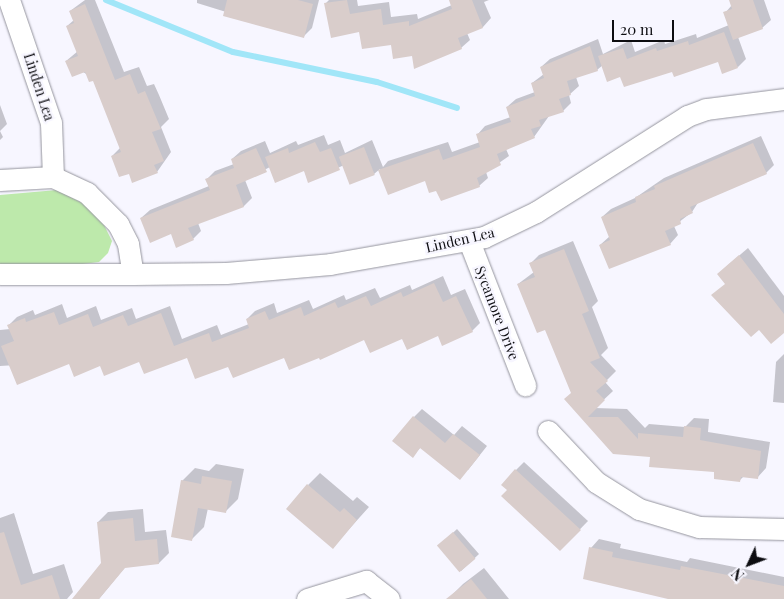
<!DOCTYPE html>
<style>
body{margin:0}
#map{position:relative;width:784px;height:599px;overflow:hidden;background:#f7f6ff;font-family:"Playfair Display",serif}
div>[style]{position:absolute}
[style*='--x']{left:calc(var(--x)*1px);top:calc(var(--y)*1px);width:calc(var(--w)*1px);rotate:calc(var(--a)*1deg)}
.green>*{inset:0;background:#bde9ab}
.shadow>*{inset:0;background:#0003}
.stream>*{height:6px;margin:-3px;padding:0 3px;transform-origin:3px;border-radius:3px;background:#a1e6f8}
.building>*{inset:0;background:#d9cdcb;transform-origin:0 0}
.roads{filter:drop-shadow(0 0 1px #95959e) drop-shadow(0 0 1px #95959e)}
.minor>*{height:21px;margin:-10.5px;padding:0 10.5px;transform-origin:10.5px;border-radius:10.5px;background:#fff}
span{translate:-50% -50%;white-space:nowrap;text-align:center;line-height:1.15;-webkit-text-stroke:4.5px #f7f6ff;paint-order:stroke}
.street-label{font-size:14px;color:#0d0d11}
.north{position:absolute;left:724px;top:539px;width:50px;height:50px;-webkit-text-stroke:4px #f7f6ff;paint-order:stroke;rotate:227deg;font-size:14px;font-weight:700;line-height:20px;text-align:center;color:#0d0d11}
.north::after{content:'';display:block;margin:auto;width:18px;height:22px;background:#0d0d11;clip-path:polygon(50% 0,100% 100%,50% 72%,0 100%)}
.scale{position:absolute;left:612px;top:20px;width:62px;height:22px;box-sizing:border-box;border:2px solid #0d0d11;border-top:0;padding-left:6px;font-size:15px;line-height:18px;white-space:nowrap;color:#0d0d11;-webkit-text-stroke:4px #f7f6ff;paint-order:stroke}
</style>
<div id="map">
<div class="green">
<div style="clip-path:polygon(57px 190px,84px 204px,104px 225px,112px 241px,108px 253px,99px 262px,42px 269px,0 266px,0 195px)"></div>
</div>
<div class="shadow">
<div style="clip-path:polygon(85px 0,95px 0,124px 72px,139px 67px,147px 86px,154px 84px,159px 95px,169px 119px,161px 127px,171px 152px,157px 172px,129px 172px,112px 156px,121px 147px,94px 79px,66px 61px,78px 51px,67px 26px,74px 20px,70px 11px)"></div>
<div style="clip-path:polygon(197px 0,319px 0,312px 28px,304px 36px,197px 3px)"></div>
<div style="clip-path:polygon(329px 0,357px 0,358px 6px,389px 2px,391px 17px,417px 14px,418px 19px,452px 5px,450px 0,489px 0,484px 2px,491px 18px,483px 27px,467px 33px,470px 40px,461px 48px,413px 55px,360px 31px,325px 4px)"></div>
<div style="clip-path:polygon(730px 0,764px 0,771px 20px,762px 28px,738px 37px,746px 59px,738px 67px,718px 61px,621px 75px,603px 65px,597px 70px,576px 77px,579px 86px,569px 95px,571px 103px,563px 111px,549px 116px,534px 137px,506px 149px,509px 156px,486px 172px,488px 178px,479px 186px,437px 189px,425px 180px,389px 194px,380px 169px,374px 174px,344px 165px,309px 182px,304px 170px,270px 167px,245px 180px,252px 198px,244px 206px,198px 223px,201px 231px,193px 239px,141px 218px,150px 210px,209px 186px,207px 179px,215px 171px,234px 164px,232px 159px,241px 151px,265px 141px,270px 153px,296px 141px,298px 145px,324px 135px,328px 145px,340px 140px,345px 153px,372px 140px,383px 167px,388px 161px,448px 142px,452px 152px,480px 142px,477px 135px,485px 126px,511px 117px,507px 107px,516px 99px,535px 92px,532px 83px,544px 74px,541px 67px,550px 59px,598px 39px,603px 54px,631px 40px,635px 52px,664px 40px,665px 44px,696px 34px,697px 38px,729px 25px,725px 13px,732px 5px)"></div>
<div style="clip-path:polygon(0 105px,7px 124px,0 131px,3px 137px,0 140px)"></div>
<div style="clip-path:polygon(761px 136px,774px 165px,766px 173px,699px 201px,692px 212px,674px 226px,678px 235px,670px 244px,600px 245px,610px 236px,602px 217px,611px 209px,635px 198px,664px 178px)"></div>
<div style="clip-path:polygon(573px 241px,598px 301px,592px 307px,608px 348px,601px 355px,616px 371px,605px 382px,613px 391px,595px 408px,627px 409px,645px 428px,649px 424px,685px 427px,694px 418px,709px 419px,708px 432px,770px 442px,766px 468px,757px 478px,744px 476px,739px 481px,716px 471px,651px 456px,614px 453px,566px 399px,572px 393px,546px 328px,518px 284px,534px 272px,530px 264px,539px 255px)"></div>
<div style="clip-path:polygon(748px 248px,784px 296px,784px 331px,726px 283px,727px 266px)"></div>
<div style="clip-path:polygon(443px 276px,451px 295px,465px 289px,480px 323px,472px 331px,365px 339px,319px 356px,285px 356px,229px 365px,187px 356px,101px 365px,69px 362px,0 366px,0 330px,10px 329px,9px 325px,17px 317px,33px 310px,35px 315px,62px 304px,67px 318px,96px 306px,101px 320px,132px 308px,136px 319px,170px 306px,182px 339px,217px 325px,221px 335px,249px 324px,247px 319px,255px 311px,274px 303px,277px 313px,309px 300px,313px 309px,344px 295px,346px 300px,375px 288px,380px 298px,410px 285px,412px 290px)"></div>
<div style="clip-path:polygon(784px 354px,784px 403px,773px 402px,776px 362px)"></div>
<div style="clip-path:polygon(422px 409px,454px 435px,462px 426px,487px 446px,468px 470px,421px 447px,412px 456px,414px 417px)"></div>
<div style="clip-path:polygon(524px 462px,588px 521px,560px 550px,508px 489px,516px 470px)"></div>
<div style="clip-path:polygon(216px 464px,244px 469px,238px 499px,226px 511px,208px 508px,204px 527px,192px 539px,182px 481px,195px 468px,209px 471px)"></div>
<div style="clip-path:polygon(320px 473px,353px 501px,357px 497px,369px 507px,333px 547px,308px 485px)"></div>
<div style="clip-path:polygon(143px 509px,145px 532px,166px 530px,169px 553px,159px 563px,126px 566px,99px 599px,83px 599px,102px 563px,98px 522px,108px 512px)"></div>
<div style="clip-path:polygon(14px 513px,33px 574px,64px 564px,73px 592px,67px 599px,0 599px,0 518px)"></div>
<div style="clip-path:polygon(457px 529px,479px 554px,461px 571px,443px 542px)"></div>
<div style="clip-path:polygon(599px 539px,621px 544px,620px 548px,687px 562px,690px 558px,784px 577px,784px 599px,671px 599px,591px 548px)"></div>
<div style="clip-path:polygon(484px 568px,509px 599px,453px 599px,451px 596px,463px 584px)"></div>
</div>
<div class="stream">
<div style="--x:106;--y:0;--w:137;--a:22.3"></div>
<div style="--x:233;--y:52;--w:147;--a:11.8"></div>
<div style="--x:377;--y:82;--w:84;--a:18"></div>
</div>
<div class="building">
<div style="clip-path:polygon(227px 0,298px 0,313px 4px,304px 38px,223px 16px)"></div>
<div style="clip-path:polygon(347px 0,350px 14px,381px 9px,383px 25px,409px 21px,409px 26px,452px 9px,449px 0,472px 0,483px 28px,458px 38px,462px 49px,414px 69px,412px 56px,393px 59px,391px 45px,362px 49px,359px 32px,331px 38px,324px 3px)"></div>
<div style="clip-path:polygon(729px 0,753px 0,763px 29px,733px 40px,723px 12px,732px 9px)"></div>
<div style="clip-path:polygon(85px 4px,115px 80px,130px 74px,138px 94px,145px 91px,161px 129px,152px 132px,164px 161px,154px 165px,158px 173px,132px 183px,129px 174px,119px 177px,111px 156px,121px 152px,93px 81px,89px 82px,85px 72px,72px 77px,65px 61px,78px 56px,66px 26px,74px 23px,69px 11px)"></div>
<div style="clip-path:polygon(724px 32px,738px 68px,722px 74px,718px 62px,674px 77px,672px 72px,624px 87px,620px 77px,607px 82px,598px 56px,623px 48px,627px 59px,656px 48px,657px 51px,688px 41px,689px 45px)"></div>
<div style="clip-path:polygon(590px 46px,598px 71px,567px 81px,571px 95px,559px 99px,564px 112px,539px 120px,541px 126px,531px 129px,535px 138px,497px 154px,501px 165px,477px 178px,480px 187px,441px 201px,436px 191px,429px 193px,425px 181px,388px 195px,378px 170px,439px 149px,443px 160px,480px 147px,476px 134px,511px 122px,506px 107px,535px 96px,531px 83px,544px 78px,540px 67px)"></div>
<div style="clip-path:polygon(315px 142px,320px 152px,331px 148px,340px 170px,308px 183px,304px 171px,275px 183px,265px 157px,288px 148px,289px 153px)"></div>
<div style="clip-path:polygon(753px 143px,767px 174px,690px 207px,693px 213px,680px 219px,681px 224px,665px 231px,671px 245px,609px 269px,599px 245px,610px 240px,601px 217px,636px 202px,635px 197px,655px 189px,654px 186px)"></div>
<div style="left:364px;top:147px;width:30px;height:27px;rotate:69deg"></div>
<div style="clip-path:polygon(256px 148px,267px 172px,236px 185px,244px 207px,188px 228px,194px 240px,176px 248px,171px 234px,150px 243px,140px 218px,210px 190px,205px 179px,234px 168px,231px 159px)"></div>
<div style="clip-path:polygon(564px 249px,589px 311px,582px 314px,600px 358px,590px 362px,608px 381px,596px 391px,605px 400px,588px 417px,618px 417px,638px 439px,638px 433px,683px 437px,684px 426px,701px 428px,700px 440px,761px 451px,758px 479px,741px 477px,740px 482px,714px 479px,714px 472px,649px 467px,650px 457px,613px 454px,564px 399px,571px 393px,545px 330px,537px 333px,517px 284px,535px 277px,529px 263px)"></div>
<div style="clip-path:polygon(739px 255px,784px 314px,784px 333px,771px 344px,759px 330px,751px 337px,711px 295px,725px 284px,717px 274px)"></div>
<div style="clip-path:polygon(434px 283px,443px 302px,456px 296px,473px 332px,442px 346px,438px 336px,407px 350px,402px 339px,370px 353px,364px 340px,320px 360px,319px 358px,289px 370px,284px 358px,233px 378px,228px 367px,195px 379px,187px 358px,144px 374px,139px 362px,104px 376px,100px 366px,74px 377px,69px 364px,17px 385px,1px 346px,14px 341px,7px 325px,25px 318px,26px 322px,54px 312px,59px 325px,88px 314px,93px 327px,123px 315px,128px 326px,161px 313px,174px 346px,209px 333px,212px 342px,249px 328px,246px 319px,265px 311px,269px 320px,301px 307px,304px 316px,335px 302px,338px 308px,366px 296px,371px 306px,401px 292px,403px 297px)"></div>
<div style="clip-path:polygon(413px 416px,445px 443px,453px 434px,480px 455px,460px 480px,420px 448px,413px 458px,392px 441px)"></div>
<div style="clip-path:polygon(515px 469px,581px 530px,560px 551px,501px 496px,507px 490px,501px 485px)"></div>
<div style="clip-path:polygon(202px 476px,232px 481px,226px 513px,198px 508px,192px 541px,171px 537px,181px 480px,201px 484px)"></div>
<div style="clip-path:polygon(307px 484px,340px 512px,344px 508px,357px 520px,333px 549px,286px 509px)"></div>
<div style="clip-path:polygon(133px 518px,135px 541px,157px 539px,159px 564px,125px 568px,99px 599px,72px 599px,101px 563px,97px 522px)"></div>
<div style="clip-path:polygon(4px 532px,21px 585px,52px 575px,60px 599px,0 599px,0 533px)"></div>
<div style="left:453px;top:532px;width:35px;height:21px;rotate:50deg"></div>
<div style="clip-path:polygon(589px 547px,613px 552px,612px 557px,680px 570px,681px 566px,784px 586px,784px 599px,668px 599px,583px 579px)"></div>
<div style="clip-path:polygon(471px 579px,487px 599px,446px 599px)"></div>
</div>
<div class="roads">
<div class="minor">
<div style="--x:9;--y:0;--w:130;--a:71.1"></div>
<div style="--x:51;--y:123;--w:54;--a:87.9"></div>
<div style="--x:0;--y:180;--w:53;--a:-3.2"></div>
<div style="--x:53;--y:177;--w:38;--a:25"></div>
<div style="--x:87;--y:193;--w:44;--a:45"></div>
<div style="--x:118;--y:224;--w:22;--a:63"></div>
<div style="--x:128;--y:244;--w:30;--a:81"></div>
<div style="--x:133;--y:274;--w:93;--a:-0.6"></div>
<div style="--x:226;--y:273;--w:104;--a:-4.9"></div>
<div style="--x:330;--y:264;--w:156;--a:-9.9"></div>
<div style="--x:484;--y:237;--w:58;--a:-25.7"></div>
<div style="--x:536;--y:212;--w:179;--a:-32.4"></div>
<div style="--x:687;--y:116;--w:20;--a:-20"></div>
<div style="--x:706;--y:109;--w:79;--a:-7.3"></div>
<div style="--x:469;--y:241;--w:155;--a:68.7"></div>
<div style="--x:0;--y:274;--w:133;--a:0"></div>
<div style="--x:548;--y:431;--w:70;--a:46.7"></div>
<div style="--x:596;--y:482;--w:51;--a:32.1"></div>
<div style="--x:639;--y:509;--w:63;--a:16.7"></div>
<div style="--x:699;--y:527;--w:85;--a:1.3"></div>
<div style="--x:307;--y:599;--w:62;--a:-17"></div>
<div style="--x:366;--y:581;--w:29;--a:38"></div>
</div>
</div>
<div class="street-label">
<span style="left:39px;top:87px;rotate:72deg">Linden Lea</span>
<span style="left:460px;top:240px;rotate:-13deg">Linden Lea</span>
<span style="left:497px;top:313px;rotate:69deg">Sycamore Drive</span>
</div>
<div class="north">N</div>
<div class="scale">20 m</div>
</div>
